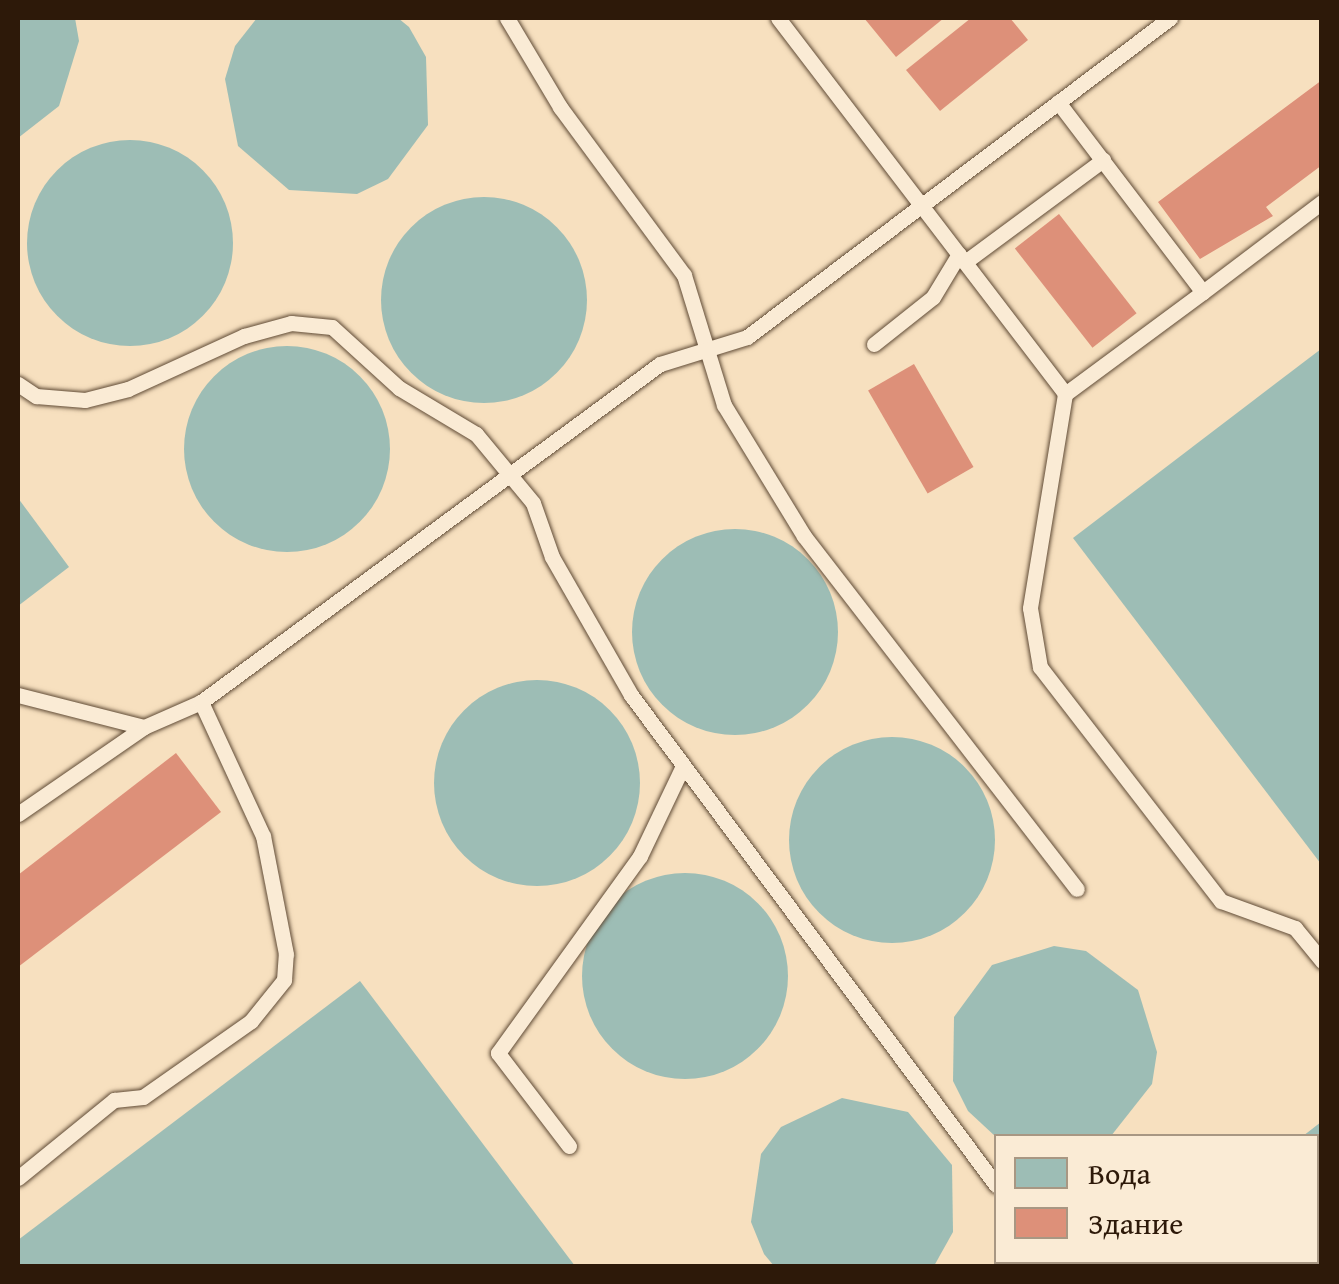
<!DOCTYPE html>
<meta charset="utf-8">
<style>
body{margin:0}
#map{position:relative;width:1339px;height:1284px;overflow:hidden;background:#f7e0bf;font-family:"Gentium Book Plus",serif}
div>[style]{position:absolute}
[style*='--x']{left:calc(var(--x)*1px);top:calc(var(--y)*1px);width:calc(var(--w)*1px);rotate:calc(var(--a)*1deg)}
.water>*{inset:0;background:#9dbdb5}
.round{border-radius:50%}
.building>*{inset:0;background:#dd9079;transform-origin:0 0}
.roads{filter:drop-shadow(0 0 2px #604b36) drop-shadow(0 0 2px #604b36)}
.lane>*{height:15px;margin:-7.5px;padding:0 7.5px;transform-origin:7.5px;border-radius:7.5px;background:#faebd5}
span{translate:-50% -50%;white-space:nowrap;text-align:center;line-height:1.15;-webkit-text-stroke:9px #faebd5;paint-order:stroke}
.frame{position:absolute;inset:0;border:20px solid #2d1909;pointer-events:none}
.legend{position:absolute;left:994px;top:1134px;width:325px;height:130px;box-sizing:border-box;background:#faebd5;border:2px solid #a89783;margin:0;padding:12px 18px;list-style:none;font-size:30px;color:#2d1909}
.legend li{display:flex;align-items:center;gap:20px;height:50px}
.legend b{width:50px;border:2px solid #a89783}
</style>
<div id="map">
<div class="water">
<div style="clip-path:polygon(18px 18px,75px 18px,79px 41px,59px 106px,18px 138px)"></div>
<div style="clip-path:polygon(257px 18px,398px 18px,409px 27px,426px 57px,428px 125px,388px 179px,357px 194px,289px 190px,238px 146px,225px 79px,235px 46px)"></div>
<div class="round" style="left:27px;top:140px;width:206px;height:206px"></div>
<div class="round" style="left:381px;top:197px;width:206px;height:206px"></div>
<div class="round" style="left:184px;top:346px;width:206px;height:206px"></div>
<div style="clip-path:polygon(1321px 349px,1321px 864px,1073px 538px)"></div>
<div style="clip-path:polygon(18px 498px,69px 567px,18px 606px)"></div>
<div class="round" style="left:632px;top:529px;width:206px;height:206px"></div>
<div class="round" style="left:434px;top:680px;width:206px;height:206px"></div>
<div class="round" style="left:789px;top:737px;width:206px;height:206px"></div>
<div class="round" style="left:582px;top:873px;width:206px;height:206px"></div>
<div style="clip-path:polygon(1054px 946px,1086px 951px,1138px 990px,1157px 1052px,1152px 1084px,1111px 1136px,996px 1137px,968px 1111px,953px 1081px,954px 1017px,992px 965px)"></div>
<div style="clip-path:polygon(360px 981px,575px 1266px,18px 1266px,18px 1240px)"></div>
<div style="clip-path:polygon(842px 1098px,908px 1112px,952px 1165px,953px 1232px,934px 1266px,774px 1266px,764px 1254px,751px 1222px,761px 1154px,781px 1127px)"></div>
<div style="clip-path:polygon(1321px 1122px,1321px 1266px,1132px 1266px,1316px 1262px,1316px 1136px,1303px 1136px)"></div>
</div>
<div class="building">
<div style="clip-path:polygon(864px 18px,944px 18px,896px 57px)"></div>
<div style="clip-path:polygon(971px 18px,1010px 18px,1028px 40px,940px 111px,906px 70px)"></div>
<div style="clip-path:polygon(1322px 80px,1322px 165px,1266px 207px,1273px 216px,1200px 259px,1158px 202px)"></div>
<div style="left:1059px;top:214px;width:126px;height:56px;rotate:52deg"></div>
<div style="left:914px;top:364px;width:119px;height:53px;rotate:60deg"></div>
<div style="clip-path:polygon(176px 753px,221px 812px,18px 967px,18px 875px)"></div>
</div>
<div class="roads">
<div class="lane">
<div style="--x:507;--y:18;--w:104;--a:59.2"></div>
<div style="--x:560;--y:107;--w:209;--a:53.6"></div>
<div style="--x:684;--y:275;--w:136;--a:72.9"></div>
<div style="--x:724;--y:405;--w:153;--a:58.6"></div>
<div style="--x:804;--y:536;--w:446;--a:52.3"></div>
<div style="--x:778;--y:18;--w:473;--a:52.6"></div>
<div style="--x:1065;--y:394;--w:217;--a:99.3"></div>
<div style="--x:1030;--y:608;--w:60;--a:80.4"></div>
<div style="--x:1040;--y:667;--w:296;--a:52.3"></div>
<div style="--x:1221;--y:901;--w:79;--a:20"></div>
<div style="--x:1295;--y:928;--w:43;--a:50.7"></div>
<div style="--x:1058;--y:102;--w:239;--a:52.7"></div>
<div style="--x:1203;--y:292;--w:172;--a:143.5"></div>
<div style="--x:965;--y:262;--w:172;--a:-36.5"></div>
<div style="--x:1203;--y:292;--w:149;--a:-37.1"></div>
<div style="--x:874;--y:344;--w:75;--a:-38.5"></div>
<div style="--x:933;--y:297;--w:50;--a:-58.8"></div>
<div style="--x:18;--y:384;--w:22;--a:34"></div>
<div style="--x:36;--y:396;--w:49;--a:4.7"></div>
<div style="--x:85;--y:400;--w:44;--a:-14.3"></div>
<div style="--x:128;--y:389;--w:128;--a:-24.6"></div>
<div style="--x:244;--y:336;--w:49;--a:-15.5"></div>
<div style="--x:291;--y:323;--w:41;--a:5.6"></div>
<div style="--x:332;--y:327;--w:91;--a:42.3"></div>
<div style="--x:399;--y:388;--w:90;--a:30.9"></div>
<div style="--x:476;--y:434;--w:89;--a:50.4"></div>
<div style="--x:533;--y:503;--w:57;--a:70.6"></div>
<div style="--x:552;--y:557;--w:159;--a:60.2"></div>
<div style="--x:631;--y:695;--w:611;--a:53.32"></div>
<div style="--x:18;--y:695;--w:130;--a:14.3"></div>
<div style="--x:18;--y:814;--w:153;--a:-34.6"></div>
<div style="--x:144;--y:727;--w:62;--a:-23.7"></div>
<div style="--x:201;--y:702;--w:570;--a:-36.37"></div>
<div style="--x:660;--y:364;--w:91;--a:-17.2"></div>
<div style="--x:747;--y:337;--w:530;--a:-37.02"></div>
<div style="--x:569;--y:1146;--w:117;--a:-127.4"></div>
<div style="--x:498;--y:1053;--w:243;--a:-54.2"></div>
<div style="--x:640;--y:856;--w:100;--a:-64.5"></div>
<div style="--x:18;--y:1178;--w:124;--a:-39.1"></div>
<div style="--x:114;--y:1100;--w:29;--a:-6"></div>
<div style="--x:143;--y:1097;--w:132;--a:-35.1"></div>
<div style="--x:251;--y:1021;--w:53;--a:-51.2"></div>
<div style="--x:284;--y:980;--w:26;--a:-86"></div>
<div style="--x:286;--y:954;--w:120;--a:-101"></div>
<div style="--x:263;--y:836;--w:148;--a:-114.8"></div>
</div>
</div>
<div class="frame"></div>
<ul class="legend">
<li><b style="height:28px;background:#9dbdb5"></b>Вода</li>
<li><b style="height:28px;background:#dd9079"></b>Здание</li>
</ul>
</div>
